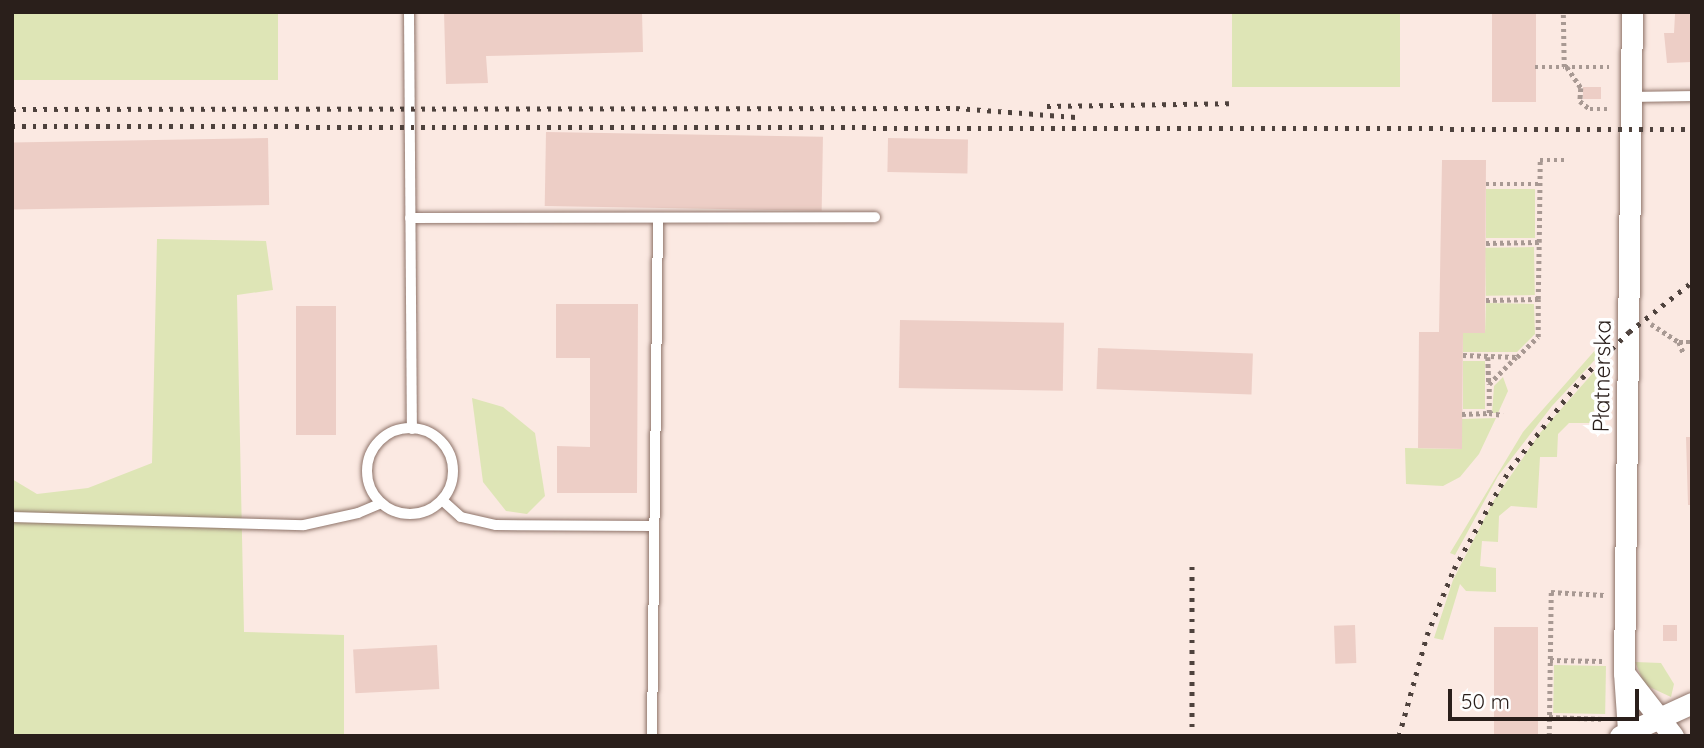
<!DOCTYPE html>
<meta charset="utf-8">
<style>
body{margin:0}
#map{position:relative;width:1704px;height:748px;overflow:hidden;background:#fbe9e2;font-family:Quicksand,sans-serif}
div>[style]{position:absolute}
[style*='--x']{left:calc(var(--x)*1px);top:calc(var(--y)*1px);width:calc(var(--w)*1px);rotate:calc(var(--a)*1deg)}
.green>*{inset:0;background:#dee5b6;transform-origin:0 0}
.building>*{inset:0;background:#edcec6;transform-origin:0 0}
.path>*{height:4.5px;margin-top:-2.25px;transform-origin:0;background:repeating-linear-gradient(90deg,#a89993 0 3.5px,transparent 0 7px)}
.roads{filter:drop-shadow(0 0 2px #8e7369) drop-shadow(0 0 2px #8e7369)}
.service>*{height:10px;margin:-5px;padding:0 5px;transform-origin:5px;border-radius:5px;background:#fff}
.service>.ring{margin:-5px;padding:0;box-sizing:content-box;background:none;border:10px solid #fff;border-radius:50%}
.minor>*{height:21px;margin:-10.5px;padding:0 10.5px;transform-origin:10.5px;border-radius:10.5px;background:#fff}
.rail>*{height:5px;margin-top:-2.5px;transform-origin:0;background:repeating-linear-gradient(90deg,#4e423d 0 3.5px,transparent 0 10.5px)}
span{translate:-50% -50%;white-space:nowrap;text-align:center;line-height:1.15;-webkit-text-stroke:7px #fff;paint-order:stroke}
.street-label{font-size:23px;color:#2a1f1b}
.frame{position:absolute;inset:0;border:14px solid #2a1f1b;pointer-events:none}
.scale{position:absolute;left:1448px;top:689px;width:191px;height:32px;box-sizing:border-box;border:4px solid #2a1f1b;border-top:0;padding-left:9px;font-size:21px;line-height:24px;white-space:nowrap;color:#2a1f1b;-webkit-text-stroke:5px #fff;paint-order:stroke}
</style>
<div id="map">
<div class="green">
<div style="left:12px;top:12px;width:266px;height:68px"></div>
<div style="left:1232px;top:12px;width:168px;height:75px"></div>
<div style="left:1486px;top:189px;width:49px;height:49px"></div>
<div style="clip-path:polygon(157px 239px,266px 241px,273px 290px,237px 295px,244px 632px,344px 635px,344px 736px,12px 736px,12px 479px,37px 494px,88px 488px,152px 463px)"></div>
<div style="left:1534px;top:247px;width:48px;height:49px;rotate:89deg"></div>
<div style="clip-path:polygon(1486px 303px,1534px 304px,1535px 334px,1517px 352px,1463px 352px,1463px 333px,1485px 333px)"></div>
<div style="clip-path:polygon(1605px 339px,1605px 349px,1552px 406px,1498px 476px,1455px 555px,1450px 553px,1523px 432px)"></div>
<div style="clip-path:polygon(1607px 357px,1609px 407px,1595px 407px,1590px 423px,1569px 423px,1558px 434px,1557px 457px,1540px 457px,1537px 508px,1511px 506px,1499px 516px,1498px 542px,1482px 541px,1480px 566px,1496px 568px,1496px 592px,1466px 591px,1460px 584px,1443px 640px,1434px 638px,1453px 580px,1494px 500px,1540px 433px)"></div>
<div style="left:1463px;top:361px;width:22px;height:48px"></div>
<div style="clip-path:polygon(1503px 377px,1508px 391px,1498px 413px,1492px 413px,1494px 386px)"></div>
<div style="clip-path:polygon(472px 398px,503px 407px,535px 433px,545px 496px,527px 514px,506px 511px,483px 482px)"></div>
<div style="clip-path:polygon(1496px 418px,1479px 454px,1460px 477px,1443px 486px,1406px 484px,1405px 448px,1462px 449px,1462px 419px)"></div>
<div style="clip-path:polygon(1635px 662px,1661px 663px,1674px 684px,1671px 697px,1645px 685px)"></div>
<div style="left:1554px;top:665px;width:52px;height:48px;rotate:1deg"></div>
</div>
<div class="building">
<div style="clip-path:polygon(444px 12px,642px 12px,643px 52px,486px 56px,488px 83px,446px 84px)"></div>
<div style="left:1492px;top:12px;width:44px;height:90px"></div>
<div style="clip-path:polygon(1692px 13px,1692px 62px,1667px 63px,1664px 33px,1674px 33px,1675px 14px)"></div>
<div style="left:1583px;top:87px;width:18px;height:12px"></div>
<div style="left:546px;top:132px;width:277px;height:74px;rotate:1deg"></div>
<div style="left:268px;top:138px;width:67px;height:256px;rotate:89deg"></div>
<div style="left:888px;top:138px;width:80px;height:34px;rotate:1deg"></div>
<div style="clip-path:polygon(1442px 160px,1486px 160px,1485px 333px,1463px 333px,1462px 449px,1418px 448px,1419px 332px,1439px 332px)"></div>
<div style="clip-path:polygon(556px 304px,638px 304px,637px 493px,557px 493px,557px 446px,590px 447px,590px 358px,556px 358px)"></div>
<div style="left:296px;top:306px;width:40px;height:129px"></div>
<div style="left:900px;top:320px;width:164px;height:68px;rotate:1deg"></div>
<div style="left:1098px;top:348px;width:155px;height:41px;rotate:2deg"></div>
<div style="clip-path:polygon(1686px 437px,1692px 437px,1692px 505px,1688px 505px)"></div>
<div style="left:1355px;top:625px;width:38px;height:21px;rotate:88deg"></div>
<div style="left:1677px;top:625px;width:16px;height:14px;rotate:90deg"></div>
<div style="left:1494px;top:627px;width:44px;height:109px"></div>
<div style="left:437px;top:645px;width:44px;height:84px;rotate:87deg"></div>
</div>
<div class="path">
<div style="--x:1535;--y:67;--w:29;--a:0"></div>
<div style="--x:1564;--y:67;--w:55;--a:-91"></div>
<div style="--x:1565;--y:67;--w:44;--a:0"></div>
<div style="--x:1567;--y:67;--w:25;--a:56"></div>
<div style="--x:1581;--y:88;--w:13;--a:94"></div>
<div style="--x:1580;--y:101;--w:13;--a:39"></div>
<div style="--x:1590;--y:109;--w:18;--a:0"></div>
<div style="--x:1486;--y:184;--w:54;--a:0"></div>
<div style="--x:1486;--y:243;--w:53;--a:-1.1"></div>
<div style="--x:1539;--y:242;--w:82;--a:-89.3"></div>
<div style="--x:1540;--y:160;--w:28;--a:0"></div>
<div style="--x:1486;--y:300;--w:52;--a:-1.1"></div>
<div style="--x:1538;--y:299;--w:57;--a:-89"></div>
<div style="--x:1651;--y:324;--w:33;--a:33"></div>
<div style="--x:1679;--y:342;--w:11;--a:68"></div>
<div style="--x:1679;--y:342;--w:13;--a:0"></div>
<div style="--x:1463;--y:355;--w:54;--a:2.1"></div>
<div style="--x:1517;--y:357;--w:29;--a:-44"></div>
<div style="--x:1538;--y:337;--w:38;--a:-90"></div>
<div style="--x:1488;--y:357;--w:27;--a:88"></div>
<div style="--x:1489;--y:384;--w:38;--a:-45"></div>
<div style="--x:1489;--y:413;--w:14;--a:8"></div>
<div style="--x:1462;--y:414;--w:27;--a:-2"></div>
<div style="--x:1489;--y:413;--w:29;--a:-90"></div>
<div style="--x:1550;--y:660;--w:52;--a:1.1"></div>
<div style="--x:1549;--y:717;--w:55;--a:2.1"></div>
<div style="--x:1549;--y:736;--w:144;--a:-89.2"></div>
<div style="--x:1551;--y:592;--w:53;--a:3.2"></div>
</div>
<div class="roads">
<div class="service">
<div style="--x:409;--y:12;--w:417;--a:89.6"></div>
<div style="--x:1633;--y:97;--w:59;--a:-1"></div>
<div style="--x:410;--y:218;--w:465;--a:-0.1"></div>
<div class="ring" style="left:367px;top:428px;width:76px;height:76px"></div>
<div style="--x:442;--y:500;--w:25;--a:42"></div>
<div style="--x:461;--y:517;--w:36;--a:13"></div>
<div style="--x:496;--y:525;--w:156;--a:0.4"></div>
<div style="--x:12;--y:517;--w:292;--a:1.6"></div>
<div style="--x:304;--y:525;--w:55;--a:-12.5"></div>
<div style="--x:358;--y:513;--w:25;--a:-23"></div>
<div style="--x:652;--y:736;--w:518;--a:-89.34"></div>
</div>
<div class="minor">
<div style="--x:1624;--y:673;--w:80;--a:52.1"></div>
<div style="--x:1628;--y:730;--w:57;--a:-94"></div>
<div style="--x:1624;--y:673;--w:661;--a:-89.31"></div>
<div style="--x:1620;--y:736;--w:79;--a:-24.6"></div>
</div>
</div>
<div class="rail">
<div style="--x:1047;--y:106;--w:182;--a:-0.9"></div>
<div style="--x:12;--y:109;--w:944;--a:-0.06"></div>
<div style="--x:956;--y:108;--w:120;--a:4.3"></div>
<div style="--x:12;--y:126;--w:1680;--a:0.1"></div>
<div style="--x:1192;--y:566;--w:170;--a:90"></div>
<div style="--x:1399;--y:736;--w:105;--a:-74.5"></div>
<div style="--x:1427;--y:635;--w:71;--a:-67.8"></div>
<div style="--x:1454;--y:569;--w:115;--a:-60.8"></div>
<div style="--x:1510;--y:469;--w:116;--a:-51.6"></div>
<div style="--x:1582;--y:378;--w:66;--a:-44.4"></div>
<div style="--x:1629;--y:332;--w:80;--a:-38.4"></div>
</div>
<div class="street-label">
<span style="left:1602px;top:376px;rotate:-89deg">Płatnerska</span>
</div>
<div class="frame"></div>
<div class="scale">50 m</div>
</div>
